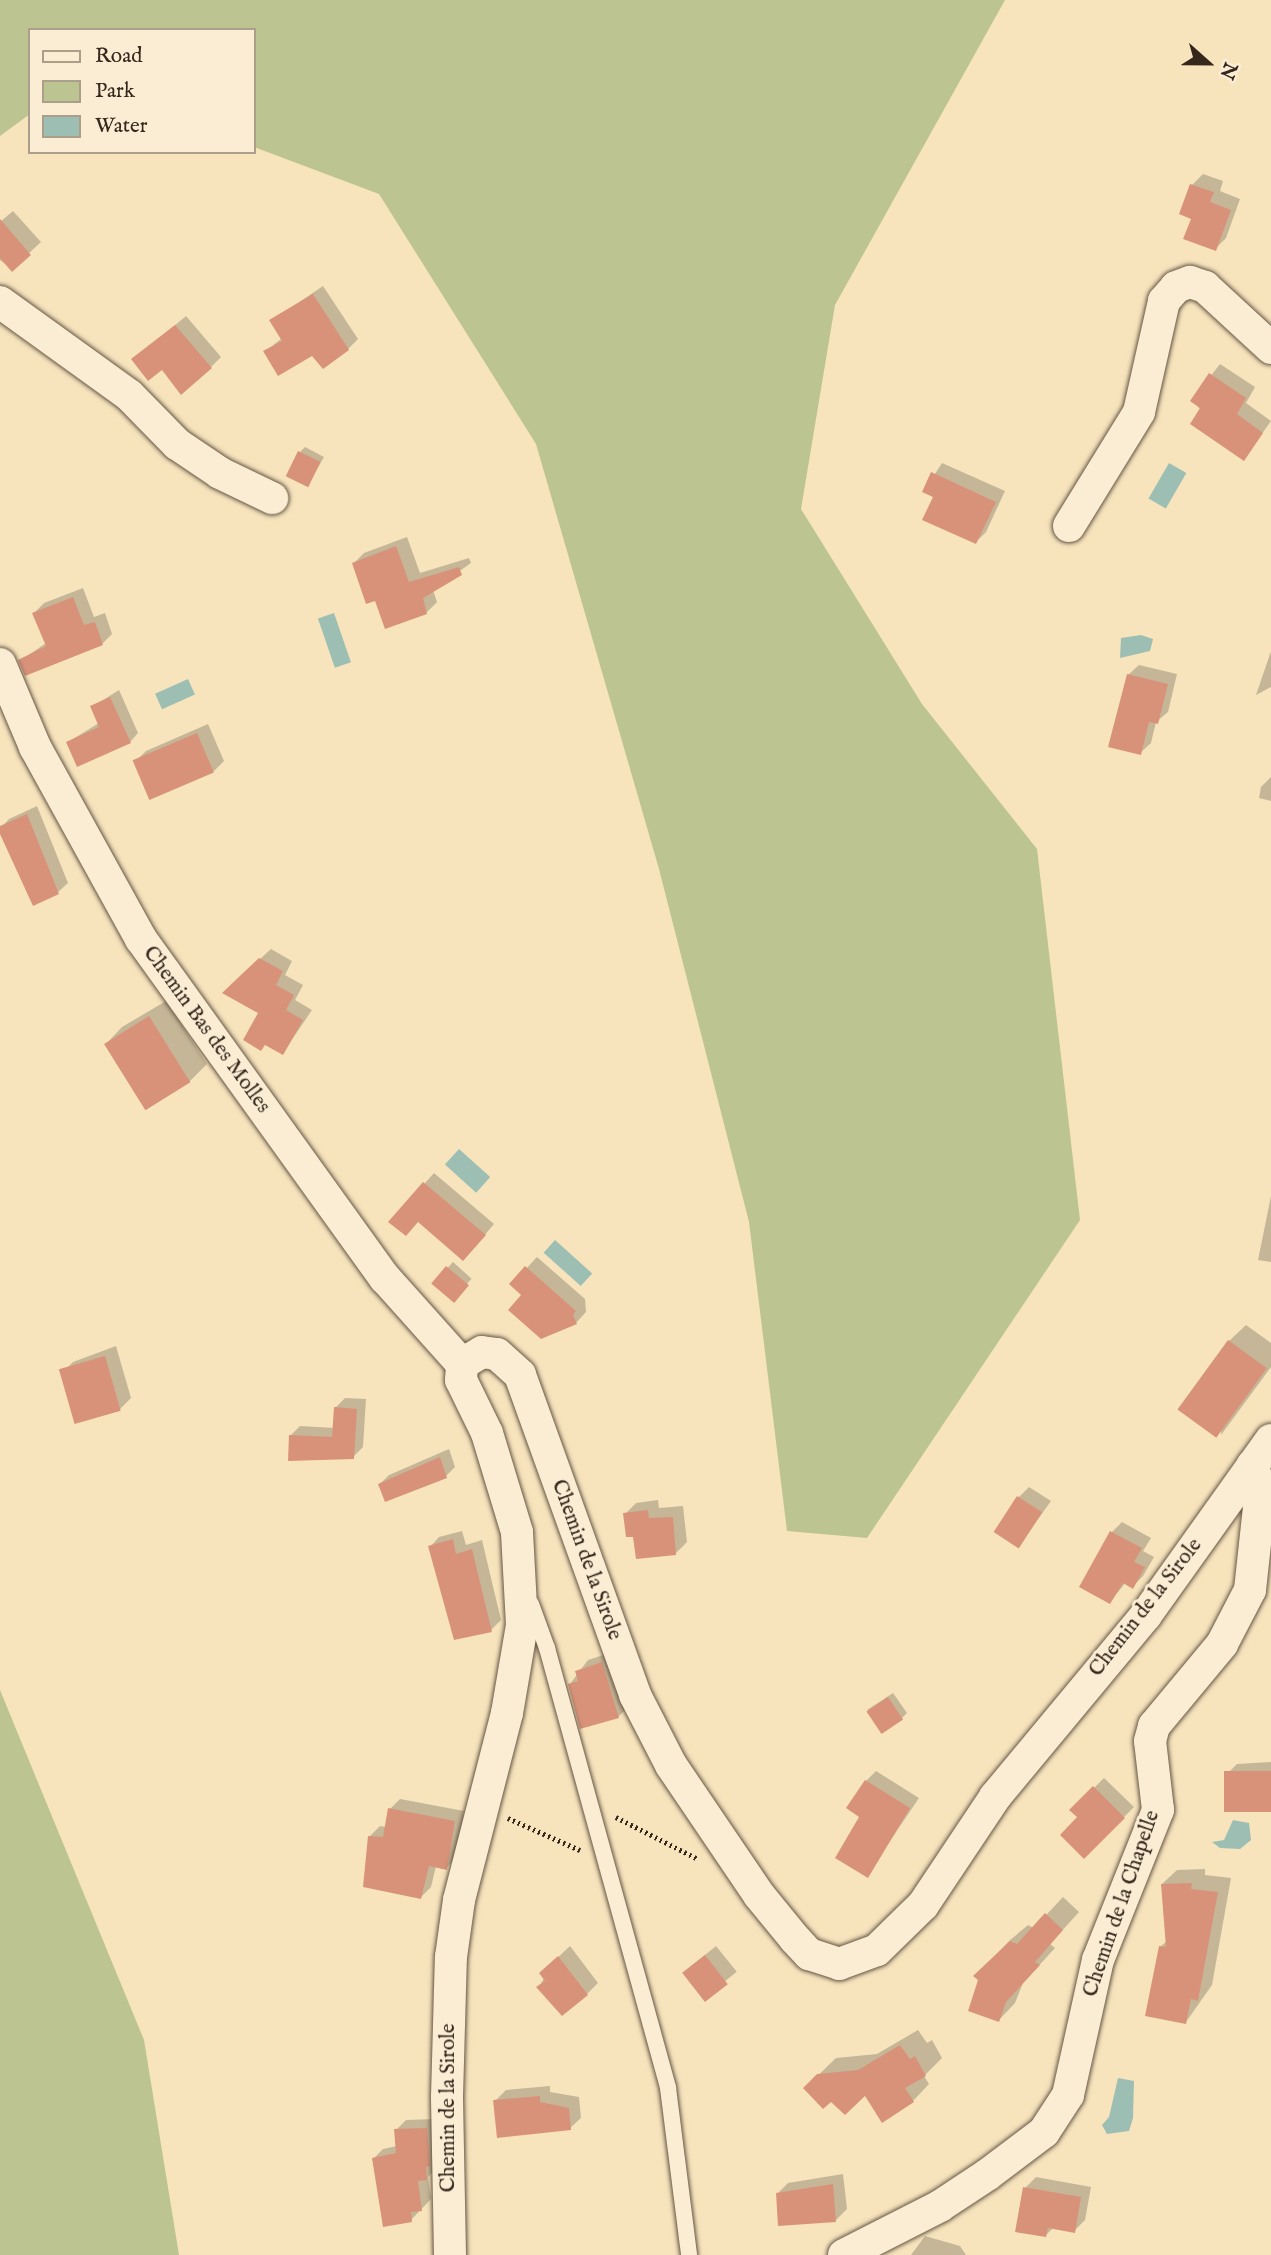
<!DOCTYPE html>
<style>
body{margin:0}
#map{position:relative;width:1271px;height:2255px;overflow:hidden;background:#f7e4bd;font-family:"IM FELL English",serif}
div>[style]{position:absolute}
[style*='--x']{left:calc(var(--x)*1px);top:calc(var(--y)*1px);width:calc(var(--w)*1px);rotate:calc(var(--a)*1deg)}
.green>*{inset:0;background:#bcc492}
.water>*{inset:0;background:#9dbeb3;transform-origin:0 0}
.shadow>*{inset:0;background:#0003;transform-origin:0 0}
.building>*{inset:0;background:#d9927a;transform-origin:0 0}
.path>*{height:4.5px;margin-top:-2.25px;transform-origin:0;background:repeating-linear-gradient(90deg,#35271c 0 2px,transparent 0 5.5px)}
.roads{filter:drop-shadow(0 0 2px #665644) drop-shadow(0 0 2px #665644)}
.lane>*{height:16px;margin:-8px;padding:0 8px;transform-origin:8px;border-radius:8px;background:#faedd4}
.street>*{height:32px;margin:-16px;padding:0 16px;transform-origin:16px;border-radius:16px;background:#faedd4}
span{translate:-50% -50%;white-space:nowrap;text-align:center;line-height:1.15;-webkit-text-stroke:6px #faedd4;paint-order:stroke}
.street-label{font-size:21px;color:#35271c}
.legend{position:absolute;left:28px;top:28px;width:228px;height:126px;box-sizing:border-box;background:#faedd4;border:2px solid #ab9e8a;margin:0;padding:9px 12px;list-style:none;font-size:21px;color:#35271c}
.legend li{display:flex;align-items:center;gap:14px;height:35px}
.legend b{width:35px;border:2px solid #ab9e8a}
.north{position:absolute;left:1173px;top:28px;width:70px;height:70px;-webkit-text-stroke:5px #faedd4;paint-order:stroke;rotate:111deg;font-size:19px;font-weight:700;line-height:28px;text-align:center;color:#35271c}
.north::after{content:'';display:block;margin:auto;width:24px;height:32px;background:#35271c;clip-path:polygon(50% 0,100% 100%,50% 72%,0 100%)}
</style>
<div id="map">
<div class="green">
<div style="clip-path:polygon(0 0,1005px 0,835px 305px,801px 509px,922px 704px,1037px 849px,1080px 1220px,867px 1538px,787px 1531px,749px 1222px,659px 869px,536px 444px,379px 194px,254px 147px,254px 30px,30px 30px,30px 114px,0 136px)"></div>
<div style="clip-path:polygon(0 1690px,144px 2040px,179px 2255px,0 2255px)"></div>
</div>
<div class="water">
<div style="left:1169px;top:463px;width:20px;height:41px;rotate:30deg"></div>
<div style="left:334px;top:613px;width:52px;height:17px;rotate:71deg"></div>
<div style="clip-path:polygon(1141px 635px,1153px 639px,1150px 651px,1120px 658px,1121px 638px)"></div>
<div style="left:188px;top:679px;width:17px;height:36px;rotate:66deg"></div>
<div style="left:459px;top:1149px;width:42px;height:21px;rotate:42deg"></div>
<div style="left:555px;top:1240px;width:50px;height:17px;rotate:42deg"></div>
<div style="clip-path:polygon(1233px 1820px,1249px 1823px,1251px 1840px,1240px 1849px,1220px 1848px,1212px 1842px,1224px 1840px)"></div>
<div style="clip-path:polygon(1118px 2078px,1134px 2081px,1133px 2118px,1129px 2131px,1107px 2134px,1102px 2125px,1109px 2117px)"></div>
</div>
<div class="shadow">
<div style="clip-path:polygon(1203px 174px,1223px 181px,1220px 191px,1240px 199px,1226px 238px,1215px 249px,1193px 218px,1181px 213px,1192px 185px)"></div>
<div style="clip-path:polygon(13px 211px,41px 242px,12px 269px,0 260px,0 222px)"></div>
<div style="clip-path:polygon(323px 286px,358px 339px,348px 349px,266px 351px,282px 338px,271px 321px)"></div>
<div style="clip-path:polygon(186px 316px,221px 357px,211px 367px,163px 367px,134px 359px)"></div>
<div style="clip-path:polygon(1220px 364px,1255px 387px,1246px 403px,1271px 421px,1244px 459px,1192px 400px)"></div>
<div style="clip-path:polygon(305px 447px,324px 457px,308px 485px,300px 452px)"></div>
<div style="clip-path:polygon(942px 463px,1005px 491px,986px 532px,976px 542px,936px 496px,924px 491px)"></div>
<div style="clip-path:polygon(407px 537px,420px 573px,469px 558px,471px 563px,433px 590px,437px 602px,426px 613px,354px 563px,364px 553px)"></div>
<div style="clip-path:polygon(83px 588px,94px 617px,105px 613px,112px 634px,102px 644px,20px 661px,46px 643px,34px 613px,44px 603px)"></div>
<div style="clip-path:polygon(1271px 652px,1271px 687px,1256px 695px,1270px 654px)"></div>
<div style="clip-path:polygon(1139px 665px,1177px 674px,1168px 712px,1156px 722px,1151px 743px,1140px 753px,1128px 675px)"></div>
<div style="clip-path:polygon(119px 690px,138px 733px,130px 742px,68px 742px,99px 723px,92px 707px)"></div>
<div style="clip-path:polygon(208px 724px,224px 761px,213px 772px,135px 762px,146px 751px)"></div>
<div style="clip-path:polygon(1271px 777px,1271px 801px,1259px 798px,1261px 787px)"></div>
<div style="clip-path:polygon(37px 806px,68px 883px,58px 892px,0 829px,9px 819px)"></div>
<div style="clip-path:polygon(271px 949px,292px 961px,285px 975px,303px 985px,295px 1000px,312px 1010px,283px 1053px,261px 1012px,234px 983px)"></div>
<div style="clip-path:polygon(166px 1001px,207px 1064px,190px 1081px,145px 1108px,106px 1044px,122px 1027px)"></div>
<div style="clip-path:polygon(434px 1173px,494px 1224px,473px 1249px,419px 1220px,391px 1221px)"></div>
<div style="clip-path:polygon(1271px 1196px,1271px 1262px,1258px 1260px)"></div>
<div style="clip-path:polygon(537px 1257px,585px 1299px,586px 1312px,576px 1323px,512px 1284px)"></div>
<div style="left:453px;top:1262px;width:25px;height:28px;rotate:42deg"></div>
<div style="clip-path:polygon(1246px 1325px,1271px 1343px,1271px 1367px,1221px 1435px,1229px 1341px)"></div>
<div style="clip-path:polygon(116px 1346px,131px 1398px,120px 1409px,62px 1373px,73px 1362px)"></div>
<div style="clip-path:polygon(345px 1398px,366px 1399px,363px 1447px,353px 1457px,290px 1436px,300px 1426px,335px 1428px,335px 1408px)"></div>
<div style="clip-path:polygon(449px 1449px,455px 1467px,446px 1476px,380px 1484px,389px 1475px)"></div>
<div style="clip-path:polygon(1029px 1487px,1051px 1501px,1019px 1546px,1018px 1498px)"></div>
<div style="clip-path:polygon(658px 1500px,659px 1508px,683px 1506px,687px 1542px,676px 1553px,635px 1535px,625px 1514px,636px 1503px)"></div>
<div style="clip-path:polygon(1122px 1522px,1151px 1538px,1143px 1551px,1154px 1557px,1143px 1576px,1133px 1586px,1126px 1582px,1110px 1602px,1112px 1532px)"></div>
<div style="clip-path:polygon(462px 1531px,466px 1545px,482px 1540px,501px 1620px,491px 1630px,430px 1547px,439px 1537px)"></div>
<div style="clip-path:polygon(613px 1652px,629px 1706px,618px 1717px,570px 1684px,588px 1660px)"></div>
<div style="clip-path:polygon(893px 1693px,907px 1713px,902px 1718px,867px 1710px)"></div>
<div style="clip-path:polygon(1271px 1762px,1271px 1810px,1226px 1775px,1237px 1764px)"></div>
<div style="clip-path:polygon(876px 1771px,919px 1798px,867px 1875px,861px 1816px,866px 1781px)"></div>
<div style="clip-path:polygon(1104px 1778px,1134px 1807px,1084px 1857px,1079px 1817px,1072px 1810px)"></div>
<div style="clip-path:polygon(400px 1799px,464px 1811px,457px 1857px,446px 1868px,436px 1866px,431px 1887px,421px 1897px,370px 1836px,380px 1826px,387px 1827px,390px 1809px)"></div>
<div style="clip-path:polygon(1205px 1869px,1205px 1875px,1231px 1878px,1212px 1985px,1186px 2022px,1160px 1947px,1168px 1940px,1162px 1884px,1177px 1870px)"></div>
<div style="clip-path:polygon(1063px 1897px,1079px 1912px,1050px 1944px,1055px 1948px,1023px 1983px,1015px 2003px,999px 2020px,976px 1976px,1009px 1941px,1028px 1925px,1034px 1928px)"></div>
<div style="clip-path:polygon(570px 1946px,598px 1983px,587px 1994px,539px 1987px,553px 1962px)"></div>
<div style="left:716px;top:1946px;width:33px;height:42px;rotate:51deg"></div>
<div style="clip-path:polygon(918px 2030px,927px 2043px,932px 2040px,942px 2058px,924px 2076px,929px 2084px,913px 2101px,866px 2094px,831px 2100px,805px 2088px,836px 2058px,877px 2054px)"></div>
<div style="clip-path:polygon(550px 2086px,550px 2092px,579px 2097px,581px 2118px,570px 2128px,495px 2101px,506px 2090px)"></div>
<div style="clip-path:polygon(436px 2119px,436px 2168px,428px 2177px,431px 2199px,411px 2220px,373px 2159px,383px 2149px,397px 2146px,396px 2130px,406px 2120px)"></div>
<div style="clip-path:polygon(843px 2174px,847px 2209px,836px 2220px,777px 2194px,788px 2183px)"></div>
<div style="clip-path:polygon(1036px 2177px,1091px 2187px,1085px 2220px,1074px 2231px,1054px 2227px,1046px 2235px,1025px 2188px)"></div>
<div style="clip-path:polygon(925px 2236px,960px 2246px,966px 2255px,911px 2255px)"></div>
</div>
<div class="building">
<div style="clip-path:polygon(1190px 184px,1214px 192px,1210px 202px,1231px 210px,1216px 251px,1183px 239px,1191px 219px,1179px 214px)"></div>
<div style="clip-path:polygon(0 219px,31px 255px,12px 272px,0 258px)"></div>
<div style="clip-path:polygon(313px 294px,349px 350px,323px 369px,312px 356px,278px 376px,263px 351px,282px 341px,269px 320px)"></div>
<div style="clip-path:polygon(175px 325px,212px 368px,181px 395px,162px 370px,148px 381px,131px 359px)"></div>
<div style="clip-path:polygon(1209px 373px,1246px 398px,1237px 414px,1263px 433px,1244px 461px,1190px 424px,1200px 408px,1190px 401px)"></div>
<div style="left:298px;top:451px;width:25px;height:28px;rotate:26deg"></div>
<div style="clip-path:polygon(931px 472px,996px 502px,976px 544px,922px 520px,933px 497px,922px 492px)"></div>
<div style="clip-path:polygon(396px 546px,409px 582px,459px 567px,462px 575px,423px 598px,427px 614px,385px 629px,375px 601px,366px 604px,352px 563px)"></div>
<div style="clip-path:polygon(73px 597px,84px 625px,95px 622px,103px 645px,25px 676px,18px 660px,46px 646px,32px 613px)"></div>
<div style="clip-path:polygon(1127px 674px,1168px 684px,1158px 724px,1149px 722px,1141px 755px,1108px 747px)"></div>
<div style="clip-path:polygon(110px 697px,131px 743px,77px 767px,66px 742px,99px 727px,90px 706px)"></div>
<div style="left:197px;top:733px;width:43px;height:70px;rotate:67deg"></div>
<div style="clip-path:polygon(27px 814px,59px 894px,33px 906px,0 834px,0 826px)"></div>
<div style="clip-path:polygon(259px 958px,283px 971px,276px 985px,294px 995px,286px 1010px,303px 1020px,283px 1055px,265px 1045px,261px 1051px,243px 1040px,258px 1013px,222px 993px)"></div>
<div style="left:149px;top:1016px;width:78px;height:53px;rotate:58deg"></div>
<div style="clip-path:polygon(423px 1182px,486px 1235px,463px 1261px,418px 1222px,406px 1236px,388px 1222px)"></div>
<div style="left:446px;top:1266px;width:30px;height:23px;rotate:40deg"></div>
<div style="clip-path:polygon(525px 1266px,576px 1311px,573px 1315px,577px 1324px,541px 1339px,508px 1310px,521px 1295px,509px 1284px)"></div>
<div style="left:1228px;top:1340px;width:48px;height:86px;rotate:36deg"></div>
<div style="left:105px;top:1356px;width:57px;height:48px;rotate:74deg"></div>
<div style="clip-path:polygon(334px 1407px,357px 1409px,354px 1459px,288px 1461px,289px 1435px,332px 1437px)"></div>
<div style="clip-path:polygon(440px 1457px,447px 1478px,385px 1502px,378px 1484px)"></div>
<div style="left:1017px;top:1496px;width:30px;height:43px;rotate:33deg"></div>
<div style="clip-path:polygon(648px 1510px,649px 1518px,673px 1517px,676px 1555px,636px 1559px,633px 1537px,626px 1537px,623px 1513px)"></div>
<div style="clip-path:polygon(1110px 1531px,1142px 1548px,1134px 1562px,1145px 1567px,1133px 1589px,1123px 1583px,1110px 1604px,1079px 1587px)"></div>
<div style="clip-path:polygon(453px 1539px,456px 1554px,472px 1549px,492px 1632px,454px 1640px,428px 1546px)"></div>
<div style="clip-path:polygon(602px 1662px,619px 1718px,580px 1729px,568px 1684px,578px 1681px,575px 1671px)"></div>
<div style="left:888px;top:1697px;width:27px;height:26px;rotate:56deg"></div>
<div style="left:1271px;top:1771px;width:41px;height:47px;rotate:90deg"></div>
<div style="clip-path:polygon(865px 1780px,910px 1808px,868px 1878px,835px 1858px,859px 1817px,846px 1808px)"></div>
<div style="clip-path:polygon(1093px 1786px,1125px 1818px,1084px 1859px,1060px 1835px,1077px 1817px,1069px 1810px)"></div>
<div style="clip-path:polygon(388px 1808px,455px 1821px,447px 1870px,429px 1866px,421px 1899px,363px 1887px,368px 1836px,383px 1837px)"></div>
<div style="clip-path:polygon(1192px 1883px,1191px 1889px,1218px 1892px,1198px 2001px,1191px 1999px,1186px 2024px,1145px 2016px,1159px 1946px,1166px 1947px,1161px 1884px)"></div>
<div style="clip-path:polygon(1045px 1913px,1063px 1930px,1035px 1962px,1040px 1965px,1006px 2002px,999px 2022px,968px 2011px,978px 1980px,973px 1976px,1010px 1941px,1017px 1944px)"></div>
<div style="left:705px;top:1955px;width:37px;height:29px;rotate:52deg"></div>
<div style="clip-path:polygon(558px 1956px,588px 1995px,562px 2016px,536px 1987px,545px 1981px,539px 1973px)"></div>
<div style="clip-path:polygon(900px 2045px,910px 2059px,915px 2056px,926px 2076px,905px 2088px,914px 2102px,882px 2123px,865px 2096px,845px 2115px,831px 2102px,823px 2109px,803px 2088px,817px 2074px,858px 2070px)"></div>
<div style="clip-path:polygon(540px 2096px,540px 2102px,569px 2108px,571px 2130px,497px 2138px,493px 2100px)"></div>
<div style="clip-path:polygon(427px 2128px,430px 2166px,426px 2167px,427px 2180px,418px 2181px,422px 2211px,411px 2212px,412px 2222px,383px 2227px,372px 2158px,396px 2153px,394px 2129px)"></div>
<div style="clip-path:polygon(833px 2184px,836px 2222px,778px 2226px,776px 2193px)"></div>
<div style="clip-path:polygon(1023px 2187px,1081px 2197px,1075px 2233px,1048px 2228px,1046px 2237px,1015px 2232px)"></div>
</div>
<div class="path">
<div style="--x:616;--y:1817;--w:92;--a:27.1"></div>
<div style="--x:508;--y:1818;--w:79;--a:24"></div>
</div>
<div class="roads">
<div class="lane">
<div style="--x:531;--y:1604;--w:47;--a:70"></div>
<div style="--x:547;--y:1648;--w:456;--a:74.6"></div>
<div style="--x:668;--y:2088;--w:168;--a:82.8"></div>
</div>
<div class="street">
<div style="--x:0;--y:302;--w:159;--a:35.8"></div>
<div style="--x:129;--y:395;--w:69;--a:45.6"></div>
<div style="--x:177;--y:444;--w:52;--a:34"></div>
<div style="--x:220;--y:473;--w:58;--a:25.7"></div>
<div style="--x:1069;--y:526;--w:134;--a:-58.4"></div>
<div style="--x:1139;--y:412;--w:114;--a:-77.3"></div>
<div style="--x:1164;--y:301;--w:18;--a:-49"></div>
<div style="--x:1176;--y:287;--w:15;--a:-20"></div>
<div style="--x:1190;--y:282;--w:16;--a:18"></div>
<div style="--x:1205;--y:287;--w:90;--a:42.7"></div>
<div style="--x:0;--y:664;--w:90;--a:67.1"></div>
<div style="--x:35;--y:747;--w:219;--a:61.1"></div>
<div style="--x:141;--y:939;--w:418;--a:54.3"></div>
<div style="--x:385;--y:1278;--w:115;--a:48.2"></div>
<div style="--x:450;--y:2255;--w:158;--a:-91.1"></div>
<div style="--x:447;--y:2097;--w:140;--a:-88.4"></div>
<div style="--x:451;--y:1957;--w:58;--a:-82"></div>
<div style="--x:459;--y:1900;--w:193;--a:-75.6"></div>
<div style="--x:507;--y:1713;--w:89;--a:-80.3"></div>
<div style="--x:522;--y:1625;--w:93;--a:-93.1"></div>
<div style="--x:517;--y:1532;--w:103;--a:-106.9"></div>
<div style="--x:487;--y:1433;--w:59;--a:-116.1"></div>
<div style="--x:461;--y:1380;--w:16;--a:-86"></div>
<div style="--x:462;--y:1364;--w:23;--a:-31"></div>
<div style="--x:482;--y:1352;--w:15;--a:8"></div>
<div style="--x:497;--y:1354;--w:31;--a:42"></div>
<div style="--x:520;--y:1375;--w:340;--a:70.2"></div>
<div style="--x:635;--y:1695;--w:79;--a:62.8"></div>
<div style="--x:671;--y:1765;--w:157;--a:55.9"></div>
<div style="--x:759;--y:1895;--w:57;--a:50.7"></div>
<div style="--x:795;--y:1939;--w:21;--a:47"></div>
<div style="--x:809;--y:1954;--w:32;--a:18"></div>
<div style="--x:839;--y:1964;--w:40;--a:-20.2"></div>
<div style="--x:877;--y:1950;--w:64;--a:-44.4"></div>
<div style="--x:923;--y:1905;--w:130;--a:-56.3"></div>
<div style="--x:995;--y:1797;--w:236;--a:-50.3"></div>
<div style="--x:1146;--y:1615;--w:215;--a:-54.5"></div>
<div style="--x:844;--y:2255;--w:108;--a:-27"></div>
<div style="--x:940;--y:2206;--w:56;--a:-33.4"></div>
<div style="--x:987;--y:2175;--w:71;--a:-37"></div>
<div style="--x:1044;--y:2132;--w:44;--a:-57"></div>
<div style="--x:1068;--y:2095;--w:138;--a:-77.5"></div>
<div style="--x:1098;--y:1960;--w:162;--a:-68.2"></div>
<div style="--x:1158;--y:1810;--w:69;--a:-96.6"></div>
<div style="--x:1150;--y:1741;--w:16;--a:-75"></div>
<div style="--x:1154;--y:1726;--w:107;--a:-50.3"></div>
<div style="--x:1222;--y:1644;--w:61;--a:-62.6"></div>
<div style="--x:1250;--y:1590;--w:102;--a:-83.8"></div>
<div style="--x:1261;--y:1489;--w:25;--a:-111"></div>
</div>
</div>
<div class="street-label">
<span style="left:206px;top:1030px;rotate:54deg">Chemin Bas des Molles</span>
<span style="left:586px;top:1560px;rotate:70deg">Chemin de la Sirole</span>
<span style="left:1146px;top:1608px;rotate:-52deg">Chemin de la Sirole</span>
<span style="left:1122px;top:1904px;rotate:-71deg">Chemin de la Chapelle</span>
<span style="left:449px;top:2108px;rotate:-90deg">Chemin de la Sirole</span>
</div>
<ul class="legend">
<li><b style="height:9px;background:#faedd4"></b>Road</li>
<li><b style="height:19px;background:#bcc492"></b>Park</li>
<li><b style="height:19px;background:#9dbeb3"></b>Water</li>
</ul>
<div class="north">N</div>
</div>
